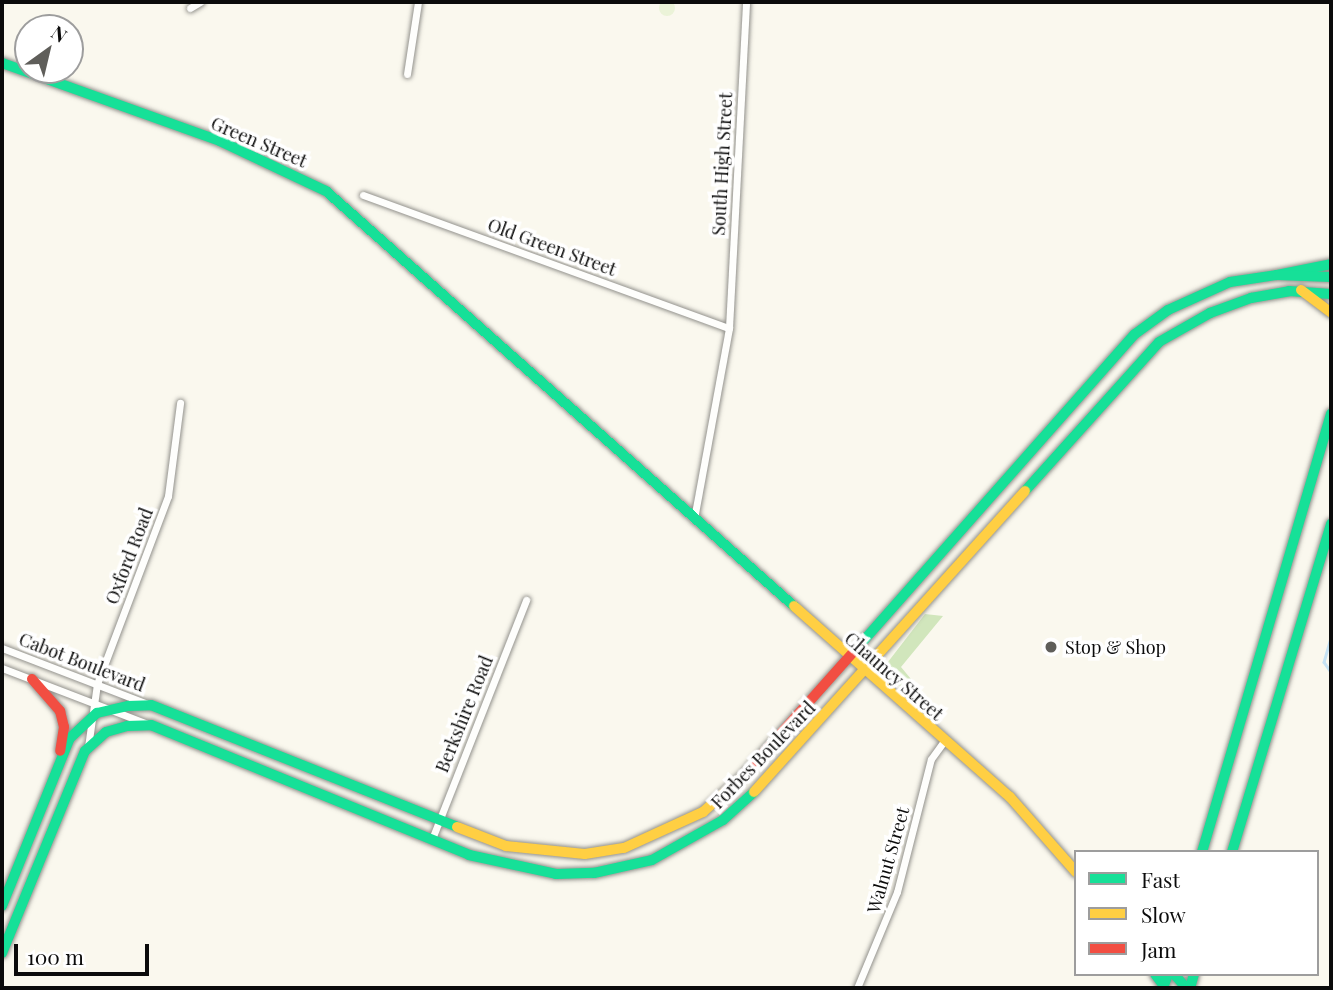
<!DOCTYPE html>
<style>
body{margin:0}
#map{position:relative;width:1333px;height:990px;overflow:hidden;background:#faf8ee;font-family:"Playfair Display",serif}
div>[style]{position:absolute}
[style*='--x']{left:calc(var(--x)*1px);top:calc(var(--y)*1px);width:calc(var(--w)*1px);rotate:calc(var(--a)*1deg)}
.forest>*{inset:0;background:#d1e6bc}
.pitch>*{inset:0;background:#ebf3d8}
.round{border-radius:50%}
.stream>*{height:2.5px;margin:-1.25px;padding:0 1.25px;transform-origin:1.25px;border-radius:1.25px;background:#c6e2f3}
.roads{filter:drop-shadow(0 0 2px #93928d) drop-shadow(0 0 2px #93928d)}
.street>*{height:7px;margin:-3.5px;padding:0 3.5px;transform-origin:3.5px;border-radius:3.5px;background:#fefefc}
.fast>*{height:10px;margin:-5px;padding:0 5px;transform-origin:5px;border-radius:5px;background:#16e098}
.slow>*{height:10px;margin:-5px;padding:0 5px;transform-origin:5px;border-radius:5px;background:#ffcf43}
.jam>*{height:10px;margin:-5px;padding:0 5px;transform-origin:5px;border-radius:5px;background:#f24e42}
.dots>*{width:19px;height:19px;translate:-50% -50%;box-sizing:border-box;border:4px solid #fff;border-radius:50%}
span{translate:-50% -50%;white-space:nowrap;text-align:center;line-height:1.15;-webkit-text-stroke:7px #fff;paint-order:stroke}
.street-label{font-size:18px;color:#0b0b0b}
.poi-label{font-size:18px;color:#0b0b0b}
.left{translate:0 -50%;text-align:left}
.frame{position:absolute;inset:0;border:4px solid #0b0b0b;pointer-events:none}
.legend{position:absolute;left:1074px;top:850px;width:245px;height:126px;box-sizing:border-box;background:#fff;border:2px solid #9d9d9d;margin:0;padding:9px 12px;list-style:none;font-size:21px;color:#0b0b0b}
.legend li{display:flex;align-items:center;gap:14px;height:35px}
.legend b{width:35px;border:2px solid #9d9d9d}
.north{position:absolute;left:14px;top:14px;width:70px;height:70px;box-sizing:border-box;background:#fff;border:2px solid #9d9d9d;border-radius:50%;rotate:34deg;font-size:19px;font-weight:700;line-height:28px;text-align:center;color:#0b0b0b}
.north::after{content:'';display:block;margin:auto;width:24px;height:32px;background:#5f5e5a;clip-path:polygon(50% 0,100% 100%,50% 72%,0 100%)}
.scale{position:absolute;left:14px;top:944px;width:135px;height:32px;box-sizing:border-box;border:4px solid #0b0b0b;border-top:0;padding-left:9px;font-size:21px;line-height:24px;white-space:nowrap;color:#0b0b0b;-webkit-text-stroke:5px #fff;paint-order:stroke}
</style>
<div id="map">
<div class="forest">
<div style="clip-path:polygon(925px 614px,943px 616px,901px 667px,925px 696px,921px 704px,881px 671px)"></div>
</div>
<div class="pitch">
<div class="round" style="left:659px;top:0;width:16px;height:16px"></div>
</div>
<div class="stream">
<div style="--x:1331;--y:638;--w:25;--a:106"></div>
<div style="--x:1324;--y:662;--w:12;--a:55"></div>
</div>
<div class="roads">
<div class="street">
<div style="--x:190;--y:8;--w:12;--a:-31"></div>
<div style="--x:407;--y:74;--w:73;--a:-81.3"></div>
<div style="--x:363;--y:195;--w:389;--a:20"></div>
<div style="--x:694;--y:519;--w:194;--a:-79.6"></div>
<div style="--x:729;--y:328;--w:326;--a:-87"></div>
<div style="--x:2;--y:648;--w:156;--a:21"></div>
<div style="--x:2;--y:668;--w:156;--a:21"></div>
<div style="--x:88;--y:747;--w:64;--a:-81.9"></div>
<div style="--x:97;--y:684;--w:201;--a:-69.3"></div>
<div style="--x:168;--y:496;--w:94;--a:-82.6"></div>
<div style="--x:432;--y:839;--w:257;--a:-68.5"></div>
<div style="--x:857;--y:988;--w:104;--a:-67.4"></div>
<div style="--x:897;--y:892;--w:137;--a:-75.7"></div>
<div style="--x:931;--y:759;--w:24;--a:-54"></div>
</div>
<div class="fast">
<div style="--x:2;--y:63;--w:232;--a:19.7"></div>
<div style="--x:220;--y:141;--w:117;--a:25.3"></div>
<div style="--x:326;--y:191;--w:625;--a:41.57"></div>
<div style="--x:1277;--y:275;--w:55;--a:-11.5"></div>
<div style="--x:1025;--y:491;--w:200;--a:-48"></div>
<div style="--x:1159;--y:342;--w:59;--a:-29.6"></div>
<div style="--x:1210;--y:313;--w:44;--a:-20.1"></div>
<div style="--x:1251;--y:298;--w:39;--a:-10"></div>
<div style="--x:1289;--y:291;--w:42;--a:4.1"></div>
<div style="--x:857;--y:648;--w:419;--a:-48.5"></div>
<div style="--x:1135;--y:334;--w:41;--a:-36"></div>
<div style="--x:1168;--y:310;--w:68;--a:-24.3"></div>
<div style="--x:1230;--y:282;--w:48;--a:-8.5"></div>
<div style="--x:1277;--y:275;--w:54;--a:2.1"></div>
<div style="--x:1202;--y:852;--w:457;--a:-73.6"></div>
<div style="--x:1232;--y:852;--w:343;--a:-73.2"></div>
<div style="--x:2;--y:906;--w:181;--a:-68"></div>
<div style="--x:70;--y:738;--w:37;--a:-43"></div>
<div style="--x:97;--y:713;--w:32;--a:-13"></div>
<div style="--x:128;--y:706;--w:23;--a:-2"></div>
<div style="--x:151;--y:705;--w:329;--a:21.7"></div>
<div style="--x:2;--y:953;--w:218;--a:-67.7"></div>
<div style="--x:85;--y:751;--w:28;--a:-42"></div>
<div style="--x:106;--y:732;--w:22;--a:-16"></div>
<div style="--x:127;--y:726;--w:24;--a:-2"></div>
<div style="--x:151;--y:725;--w:344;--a:22.2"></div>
<div style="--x:469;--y:855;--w:89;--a:12.3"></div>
<div style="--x:556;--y:874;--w:38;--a:-2"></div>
<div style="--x:594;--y:873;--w:59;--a:-12.6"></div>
<div style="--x:652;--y:860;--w:81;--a:-29.4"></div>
<div style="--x:723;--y:820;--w:42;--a:-42.1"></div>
<div style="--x:1155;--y:974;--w:15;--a:53"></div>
<div style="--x:1174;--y:974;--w:18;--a:49"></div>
<div style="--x:1163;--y:988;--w:15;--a:-70"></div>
<div style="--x:1190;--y:988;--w:15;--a:-74"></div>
</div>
<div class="slow">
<div style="--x:1301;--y:290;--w:38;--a:37"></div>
<div style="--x:794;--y:606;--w:288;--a:41.5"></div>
<div style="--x:1010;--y:797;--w:100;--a:48.7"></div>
<div style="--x:754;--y:792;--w:405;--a:-48"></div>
<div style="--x:457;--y:827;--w:53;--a:21.2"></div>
<div style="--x:506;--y:846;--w:79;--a:5.8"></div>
<div style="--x:585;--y:854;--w:39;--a:-9"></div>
<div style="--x:624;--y:848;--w:87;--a:-24.5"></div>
<div style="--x:703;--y:812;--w:52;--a:-41.9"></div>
</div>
<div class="jam">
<div style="--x:32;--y:679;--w:43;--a:48.8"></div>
<div style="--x:60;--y:711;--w:16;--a:76"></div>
<div style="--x:64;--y:727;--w:24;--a:99"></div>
<div style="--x:742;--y:777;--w:173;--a:-48.3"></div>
</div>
</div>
<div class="dots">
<div style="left:1051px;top:647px;background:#5f5e5a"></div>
</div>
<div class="street-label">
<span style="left:259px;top:142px;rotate:23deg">Green Street</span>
<span style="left:722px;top:164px;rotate:-87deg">South High Street</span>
<span style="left:552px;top:247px;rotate:20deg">Old Green Street</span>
<span style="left:129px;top:556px;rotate:-69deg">Oxford Road</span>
<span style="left:82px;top:662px;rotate:21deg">Cabot Boulevard</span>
<span style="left:894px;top:676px;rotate:41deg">Chauncy Street</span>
<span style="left:464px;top:714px;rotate:-68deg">Berkshire Road</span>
<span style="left:763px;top:755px;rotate:-46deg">Forbes Boulevard</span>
<span style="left:888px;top:860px;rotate:-74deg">Walnut Street</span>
</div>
<div class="poi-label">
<span class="left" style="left:1065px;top:647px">Stop &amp; Shop</span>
</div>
<div class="frame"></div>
<ul class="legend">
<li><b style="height:9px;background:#16e098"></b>Fast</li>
<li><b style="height:9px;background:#ffcf43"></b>Slow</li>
<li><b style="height:9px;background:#f24e42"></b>Jam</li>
</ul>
<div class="north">N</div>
<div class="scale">100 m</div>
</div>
